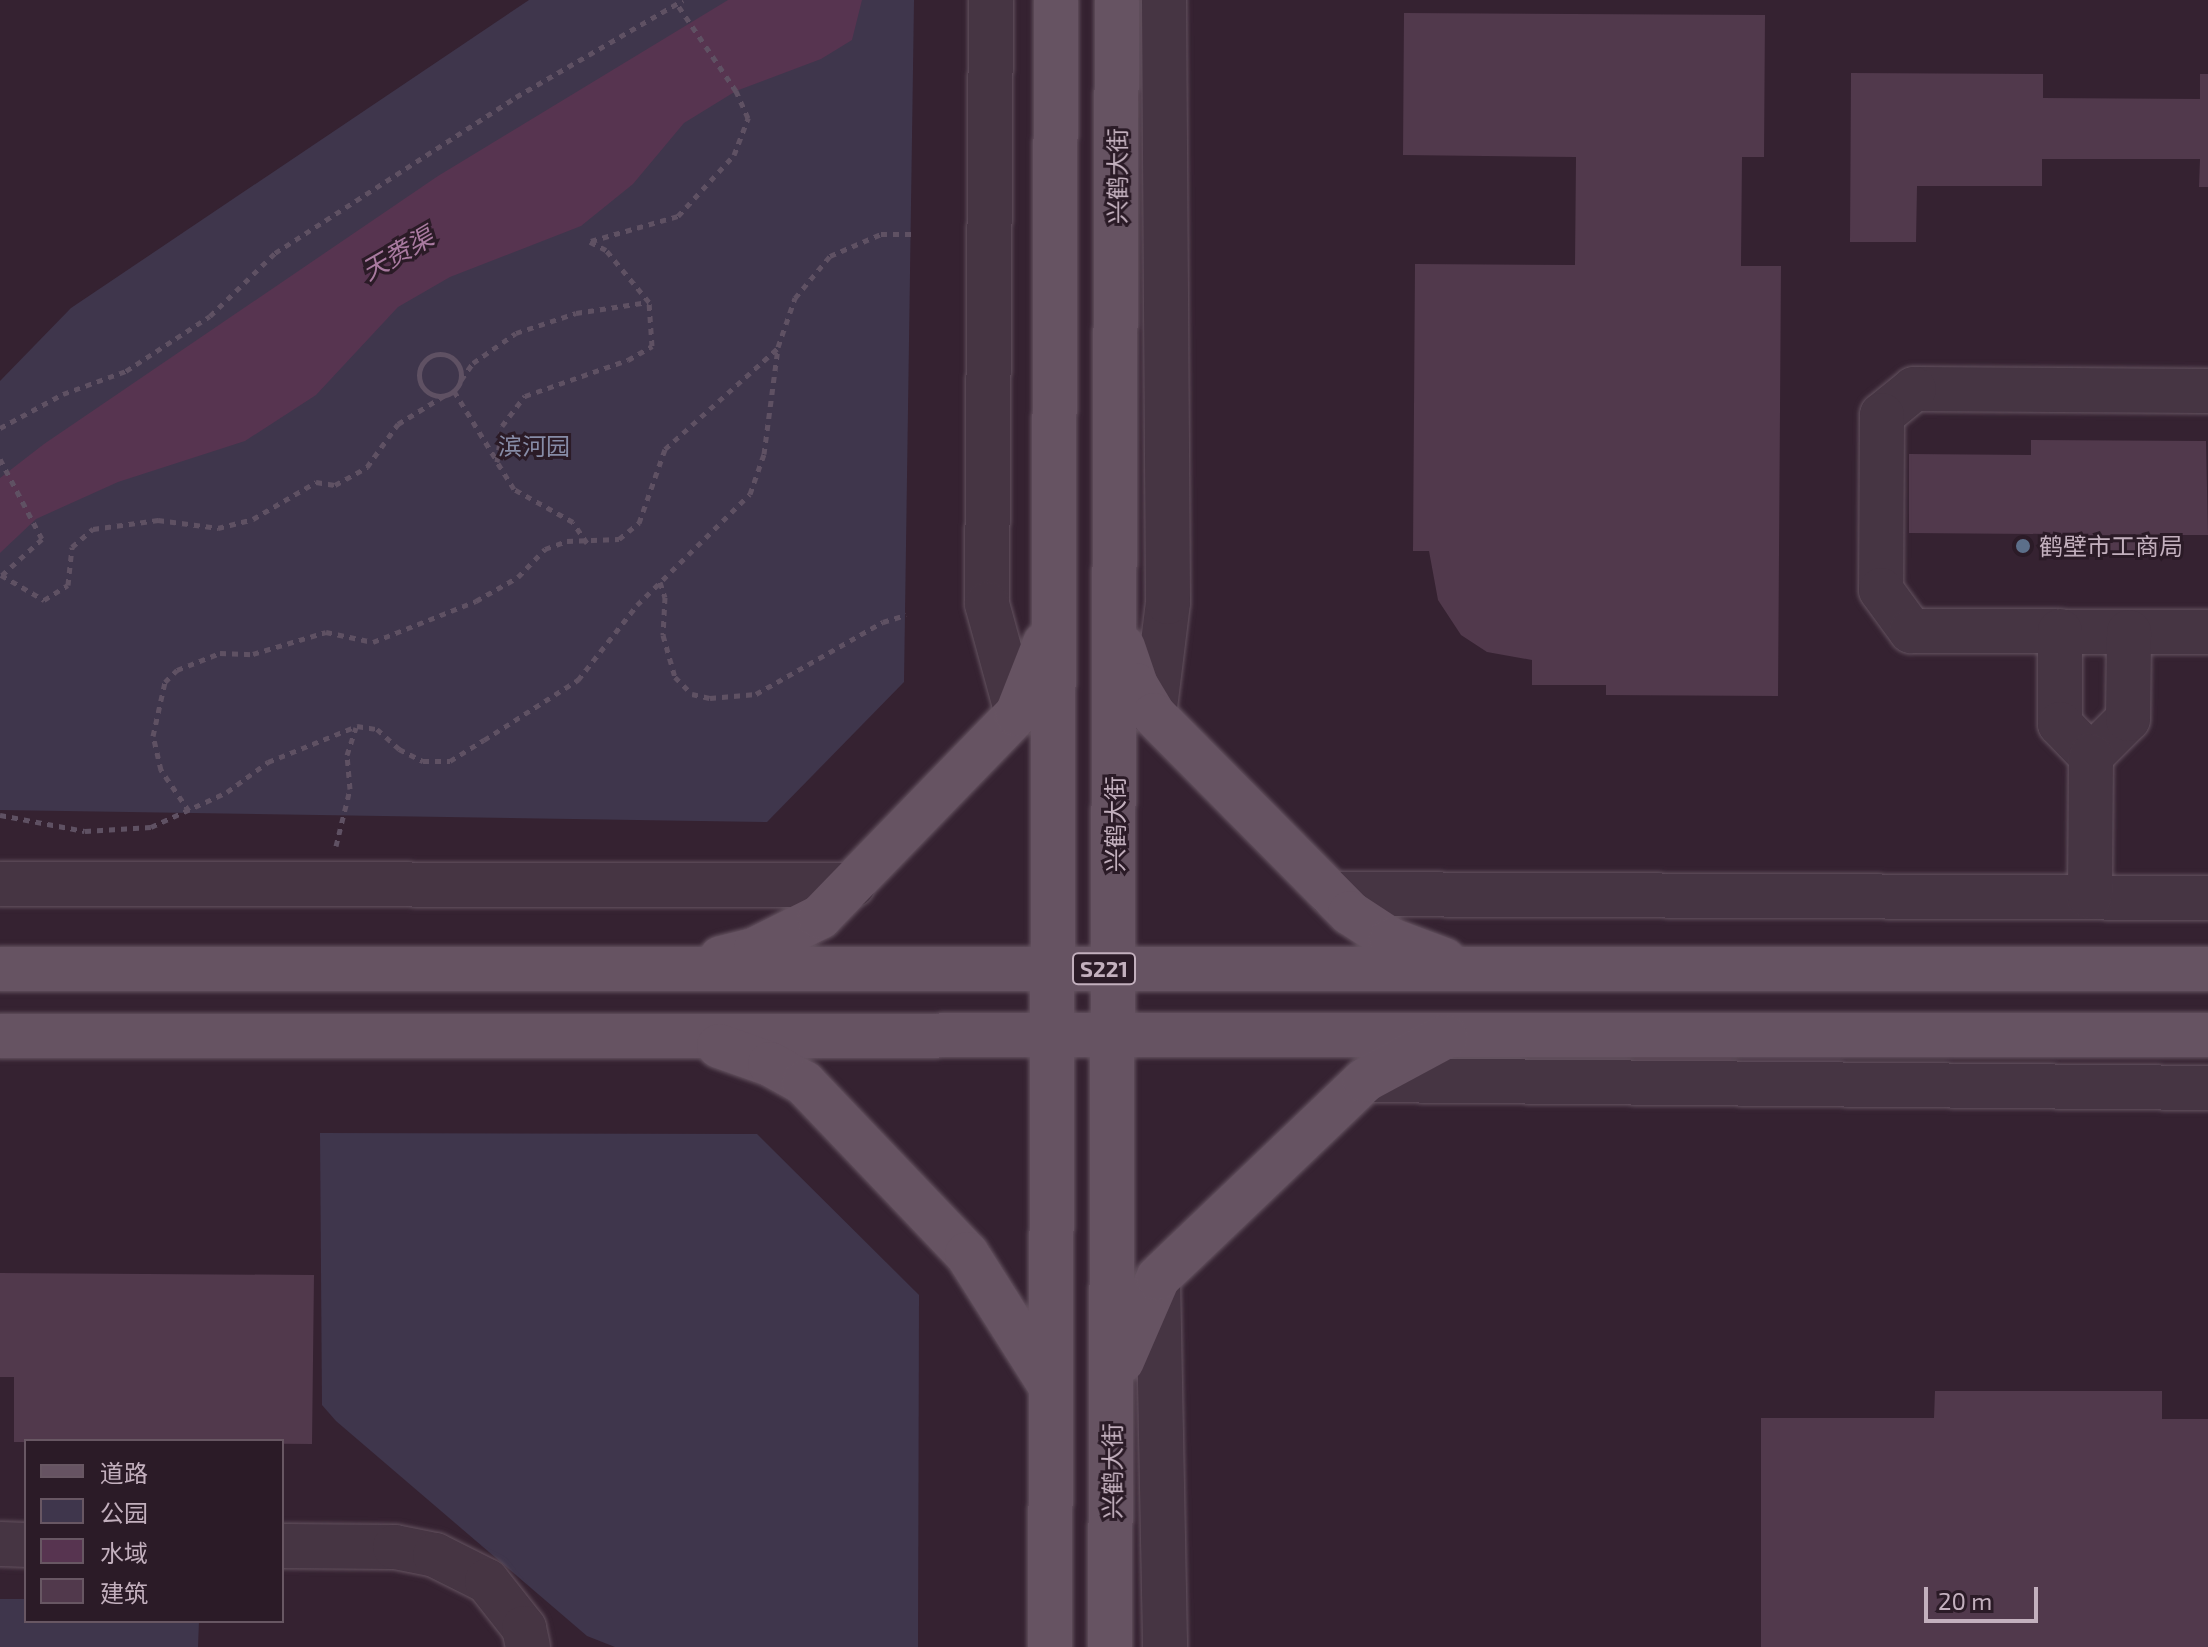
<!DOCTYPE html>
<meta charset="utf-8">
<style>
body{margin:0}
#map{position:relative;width:2208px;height:1647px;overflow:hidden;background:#352231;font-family:"Exo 2","Noto Sans SC",sans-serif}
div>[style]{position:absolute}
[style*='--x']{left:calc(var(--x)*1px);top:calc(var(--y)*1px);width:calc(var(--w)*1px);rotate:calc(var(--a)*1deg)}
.green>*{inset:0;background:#3f364c}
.water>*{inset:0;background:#573450}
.building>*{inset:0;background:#51394c}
.path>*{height:5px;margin-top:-2.5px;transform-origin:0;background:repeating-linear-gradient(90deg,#5f5163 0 6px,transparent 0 12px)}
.path>.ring{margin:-2.5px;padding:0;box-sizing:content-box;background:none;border:5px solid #5f5163;border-radius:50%}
.roads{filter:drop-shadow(0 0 2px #645360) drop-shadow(0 0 2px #645360)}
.minor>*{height:44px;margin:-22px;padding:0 22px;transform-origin:22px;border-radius:22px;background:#463543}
.major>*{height:44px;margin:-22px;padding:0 22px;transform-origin:22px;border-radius:22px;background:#665362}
.dots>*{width:22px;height:22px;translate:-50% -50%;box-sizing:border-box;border:4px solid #2b1b27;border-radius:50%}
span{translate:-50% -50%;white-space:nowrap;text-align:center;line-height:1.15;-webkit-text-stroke:6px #2b1b27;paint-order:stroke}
.shield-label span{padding:2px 6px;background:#2b1b27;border:2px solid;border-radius:6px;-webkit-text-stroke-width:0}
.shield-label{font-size:22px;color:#c3b0be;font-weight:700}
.street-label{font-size:24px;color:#c3b0be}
.park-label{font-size:24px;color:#878ca7}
.poi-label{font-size:24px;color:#c3b0be}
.left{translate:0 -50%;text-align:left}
.water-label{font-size:26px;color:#a97aa0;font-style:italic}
.legend{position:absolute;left:24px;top:1439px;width:260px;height:184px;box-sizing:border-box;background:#2b1b27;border:2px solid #685763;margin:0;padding:10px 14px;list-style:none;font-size:24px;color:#c3b0be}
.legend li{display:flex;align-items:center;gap:16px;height:40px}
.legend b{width:40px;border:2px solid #685763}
.scale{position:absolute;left:1924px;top:1587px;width:114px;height:36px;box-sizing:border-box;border:4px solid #c3b0be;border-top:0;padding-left:10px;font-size:24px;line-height:28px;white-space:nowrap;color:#c3b0be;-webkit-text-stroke:6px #2b1b27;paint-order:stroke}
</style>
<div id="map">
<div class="green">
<div style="clip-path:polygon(529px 0,914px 0,904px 682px,767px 822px,0 810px,0 381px,71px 308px)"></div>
<div style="clip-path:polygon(320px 1133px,757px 1134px,919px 1295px,918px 1647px,615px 1647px,587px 1636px,336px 1421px,322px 1405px)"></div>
<div style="clip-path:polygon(0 1599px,26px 1599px,26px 1621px,199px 1621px,198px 1647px,0 1647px)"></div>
</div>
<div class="water">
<div style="clip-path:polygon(728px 0,862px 0,852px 40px,821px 59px,736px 91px,684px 123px,633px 184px,581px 226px,450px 277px,398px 307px,316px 395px,245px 441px,118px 482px,36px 519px,0 553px,0 478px,44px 444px,438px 176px)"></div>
</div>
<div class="building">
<div style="clip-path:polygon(1404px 13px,1765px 15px,1764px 157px,1742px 157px,1741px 266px,1781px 266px,1778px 696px,1606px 695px,1606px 685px,1532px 685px,1532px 660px,1487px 652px,1461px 635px,1438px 600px,1429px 551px,1413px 551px,1415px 264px,1575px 265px,1576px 157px,1403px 155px)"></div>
<div style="clip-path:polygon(1851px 73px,2043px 74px,2043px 98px,2200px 99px,2200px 74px,2208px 74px,2208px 187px,2199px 187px,2200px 159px,2042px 159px,2042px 186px,1917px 186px,1916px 242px,1850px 242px)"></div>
<div style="clip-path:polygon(2031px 440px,2206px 441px,2208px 535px,2166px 535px,2166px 553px,2051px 552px,2051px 534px,1909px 533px,1909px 454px,2031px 455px)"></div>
<div style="clip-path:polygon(0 1273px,314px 1275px,312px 1444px,14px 1442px,14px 1377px,0 1377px)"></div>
<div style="clip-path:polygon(1935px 1391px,2162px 1391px,2162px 1419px,2208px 1419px,2208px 1647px,1761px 1647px,1761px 1418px,1934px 1418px)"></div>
</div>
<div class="path">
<div style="--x:591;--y:241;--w:91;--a:-16"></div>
<div style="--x:678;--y:216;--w:83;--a:-47.4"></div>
<div style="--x:734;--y:155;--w:40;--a:-69"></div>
<div style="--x:748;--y:118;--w:30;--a:-114"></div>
<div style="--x:736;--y:91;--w:105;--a:-124.1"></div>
<div class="ring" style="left:419px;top:354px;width:37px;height:37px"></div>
<div style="--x:461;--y:380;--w:21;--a:-55"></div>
<div style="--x:473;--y:363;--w:52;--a:-34.9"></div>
<div style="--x:516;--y:333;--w:63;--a:-18.4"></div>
<div style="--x:576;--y:313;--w:73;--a:-8.7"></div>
<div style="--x:454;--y:391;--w:82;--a:58.4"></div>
<div style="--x:0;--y:428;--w:72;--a:-28.4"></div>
<div style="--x:63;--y:394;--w:67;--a:-20.1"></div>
<div style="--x:126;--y:371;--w:100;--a:-33.2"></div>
<div style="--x:210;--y:316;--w:91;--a:-44.1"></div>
<div style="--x:275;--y:253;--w:287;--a:-32.9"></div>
<div style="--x:516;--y:97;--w:193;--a:-30.1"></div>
<div style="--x:0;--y:459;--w:90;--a:62.3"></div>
<div style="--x:42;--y:539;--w:57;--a:137.9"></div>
<div style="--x:587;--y:543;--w:25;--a:-124"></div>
<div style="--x:573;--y:522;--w:68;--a:-150.8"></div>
<div style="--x:514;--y:489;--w:32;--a:-122"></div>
<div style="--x:497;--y:462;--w:36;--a:-82"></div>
<div style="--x:502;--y:426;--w:38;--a:-53"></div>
<div style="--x:525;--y:396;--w:109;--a:-19.3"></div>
<div style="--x:628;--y:360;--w:28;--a:-30"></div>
<div style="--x:652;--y:346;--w:44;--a:-93.9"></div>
<div style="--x:649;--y:302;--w:67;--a:-129.6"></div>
<div style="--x:606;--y:250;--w:18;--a:-153"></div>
<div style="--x:1;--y:575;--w:50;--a:30.2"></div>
<div style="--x:44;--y:600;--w:28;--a:-32"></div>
<div style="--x:68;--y:585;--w:38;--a:-84"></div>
<div style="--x:72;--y:547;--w:28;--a:-41"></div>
<div style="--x:93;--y:529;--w:66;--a:-7.9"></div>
<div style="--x:158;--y:520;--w:61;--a:7.6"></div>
<div style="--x:218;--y:528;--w:36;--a:-14"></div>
<div style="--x:253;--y:519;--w:73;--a:-30.4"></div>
<div style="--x:316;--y:482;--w:19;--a:9"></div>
<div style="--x:335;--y:485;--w:37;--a:-29"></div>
<div style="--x:367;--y:467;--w:53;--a:-54.2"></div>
<div style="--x:398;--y:424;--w:57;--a:-31.5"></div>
<div style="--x:660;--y:582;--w:16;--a:72"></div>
<div style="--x:665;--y:597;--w:38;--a:93"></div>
<div style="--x:663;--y:635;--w:44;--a:74.1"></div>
<div style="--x:675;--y:677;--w:24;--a:45"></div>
<div style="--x:692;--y:694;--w:18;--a:13"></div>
<div style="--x:710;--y:698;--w:46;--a:-5"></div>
<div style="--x:756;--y:694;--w:146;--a:-29.6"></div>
<div style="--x:883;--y:622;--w:24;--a:-17"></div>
<div style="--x:189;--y:811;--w:50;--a:-124.3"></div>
<div style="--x:161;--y:770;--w:35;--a:-103"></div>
<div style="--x:153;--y:736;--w:55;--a:-77.5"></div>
<div style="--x:165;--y:682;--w:17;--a:-45"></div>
<div style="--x:177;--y:670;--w:46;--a:-21.6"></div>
<div style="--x:220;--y:653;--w:33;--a:2"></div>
<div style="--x:253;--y:654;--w:76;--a:-16.8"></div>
<div style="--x:326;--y:632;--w:48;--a:12"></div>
<div style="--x:373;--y:642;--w:111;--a:-21.7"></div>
<div style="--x:476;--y:601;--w:48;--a:-29.7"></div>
<div style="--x:518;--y:577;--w:39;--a:-46"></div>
<div style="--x:545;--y:549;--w:23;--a:-20"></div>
<div style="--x:567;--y:541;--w:52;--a:-2.2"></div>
<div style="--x:619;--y:539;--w:26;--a:-39"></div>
<div style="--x:639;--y:523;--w:78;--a:-70.6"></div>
<div style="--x:665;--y:449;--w:152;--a:-41.8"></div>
<div style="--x:0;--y:815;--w:86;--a:10.7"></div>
<div style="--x:85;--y:831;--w:66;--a:-3.5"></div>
<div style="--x:151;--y:827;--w:84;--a:-24.7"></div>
<div style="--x:227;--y:792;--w:51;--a:-36.2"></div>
<div style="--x:268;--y:762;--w:96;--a:-22"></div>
<div style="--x:357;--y:726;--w:20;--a:9"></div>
<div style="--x:377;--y:729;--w:30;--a:42"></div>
<div style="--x:399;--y:749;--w:27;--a:27"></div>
<div style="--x:423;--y:761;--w:27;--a:0"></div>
<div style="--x:450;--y:761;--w:40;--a:-32"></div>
<div style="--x:484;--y:740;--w:112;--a:-32.6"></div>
<div style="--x:578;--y:680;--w:95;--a:-51.8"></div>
<div style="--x:637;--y:605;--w:158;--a:-44.5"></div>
<div style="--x:750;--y:494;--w:42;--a:-70.7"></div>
<div style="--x:764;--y:454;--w:108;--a:-82.5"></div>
<div style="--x:778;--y:347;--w:52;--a:-70.9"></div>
<div style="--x:795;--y:298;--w:55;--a:-50.2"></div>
<div style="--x:830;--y:256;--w:56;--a:-23.3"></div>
<div style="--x:881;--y:234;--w:30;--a:0"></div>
<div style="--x:336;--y:846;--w:59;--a:-76.2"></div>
<div style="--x:350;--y:789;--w:34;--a:-95"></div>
<div style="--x:347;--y:755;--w:29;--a:-72"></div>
</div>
<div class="roads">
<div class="minor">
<div style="--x:991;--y:0;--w:604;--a:90.38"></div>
<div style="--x:987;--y:604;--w:114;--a:74.7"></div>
<div style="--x:2208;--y:391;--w:294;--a:-179.6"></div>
<div style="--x:1914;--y:389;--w:41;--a:140.9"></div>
<div style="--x:1882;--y:415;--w:175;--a:90.3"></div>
<div style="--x:1881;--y:590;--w:51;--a:53.8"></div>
<div style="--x:1911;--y:631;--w:297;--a:0.2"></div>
<div style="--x:2060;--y:631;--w:93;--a:90"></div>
<div style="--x:2060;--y:724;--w:45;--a:45.9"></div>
<div style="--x:2091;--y:756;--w:52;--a:-45"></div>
<div style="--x:2128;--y:719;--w:87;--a:-89.3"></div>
<div style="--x:1154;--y:715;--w:114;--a:-82.9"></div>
<div style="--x:1168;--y:602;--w:602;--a:-90.38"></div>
<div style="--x:0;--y:884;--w:853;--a:0.07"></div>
<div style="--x:1331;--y:894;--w:877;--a:0.26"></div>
<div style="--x:2090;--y:897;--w:141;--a:-89.6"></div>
<div style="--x:1365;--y:1080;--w:843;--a:0.54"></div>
<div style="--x:1158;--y:1278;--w:369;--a:88.9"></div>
<div style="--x:0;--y:1544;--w:26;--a:2"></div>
<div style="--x:282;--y:1546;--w:113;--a:0.5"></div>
<div style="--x:395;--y:1547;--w:41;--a:11.3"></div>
<div style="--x:435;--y:1555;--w:58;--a:26.6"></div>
<div style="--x:487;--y:1581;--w:60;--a:51.8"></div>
<div style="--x:524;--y:1628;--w:19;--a:78"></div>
</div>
<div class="major">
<div style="--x:1123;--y:647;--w:40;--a:71.1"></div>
<div style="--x:1136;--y:685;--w:35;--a:59"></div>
<div style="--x:1154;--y:715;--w:279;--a:45.3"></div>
<div style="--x:1350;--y:913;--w:49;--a:33.4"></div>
<div style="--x:1391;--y:940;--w:57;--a:20.7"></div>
<div style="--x:721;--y:958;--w:36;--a:-14"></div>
<div style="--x:756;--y:949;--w:72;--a:-26.6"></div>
<div style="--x:820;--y:917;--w:283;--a:-45.9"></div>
<div style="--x:1017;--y:714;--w:76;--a:-68.5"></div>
<div style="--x:0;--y:969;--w:2208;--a:0"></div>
<div style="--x:0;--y:1036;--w:2208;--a:-0.03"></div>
<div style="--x:719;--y:1046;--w:54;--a:19.4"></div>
<div style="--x:770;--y:1064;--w:39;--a:29"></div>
<div style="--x:804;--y:1083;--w:236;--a:46.4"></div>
<div style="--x:967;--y:1254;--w:157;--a:57.7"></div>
<div style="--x:1122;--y:1361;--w:90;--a:-66.6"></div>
<div style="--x:1158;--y:1278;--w:286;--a:-43.7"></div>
<div style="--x:1365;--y:1080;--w:91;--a:-28.3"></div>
<div style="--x:1050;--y:1647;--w:1647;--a:-89.79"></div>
<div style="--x:1110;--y:1647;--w:1647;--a:-89.76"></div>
</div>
</div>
<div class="dots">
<div style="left:2023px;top:546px;background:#5c6f8a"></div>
</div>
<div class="shield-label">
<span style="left:1104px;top:969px">S221</span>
</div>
<div class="street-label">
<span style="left:1117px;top:176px;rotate:-90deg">兴鹤大街</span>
<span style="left:1115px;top:824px;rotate:-90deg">兴鹤大街</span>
<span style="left:1112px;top:1471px;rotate:-90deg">兴鹤大街</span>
</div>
<div class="park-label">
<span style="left:534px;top:446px">滨河园</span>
</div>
<div class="poi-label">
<span class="left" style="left:2039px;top:546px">鹤壁市工商局</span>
</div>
<div class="water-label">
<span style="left:397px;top:253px;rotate:-30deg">天赉渠</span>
</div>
<ul class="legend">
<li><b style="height:10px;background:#665362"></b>道路</li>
<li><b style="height:22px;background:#3f364c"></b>公园</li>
<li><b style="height:22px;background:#573450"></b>水域</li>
<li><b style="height:22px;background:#51394c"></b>建筑</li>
</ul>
<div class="scale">20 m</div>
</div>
